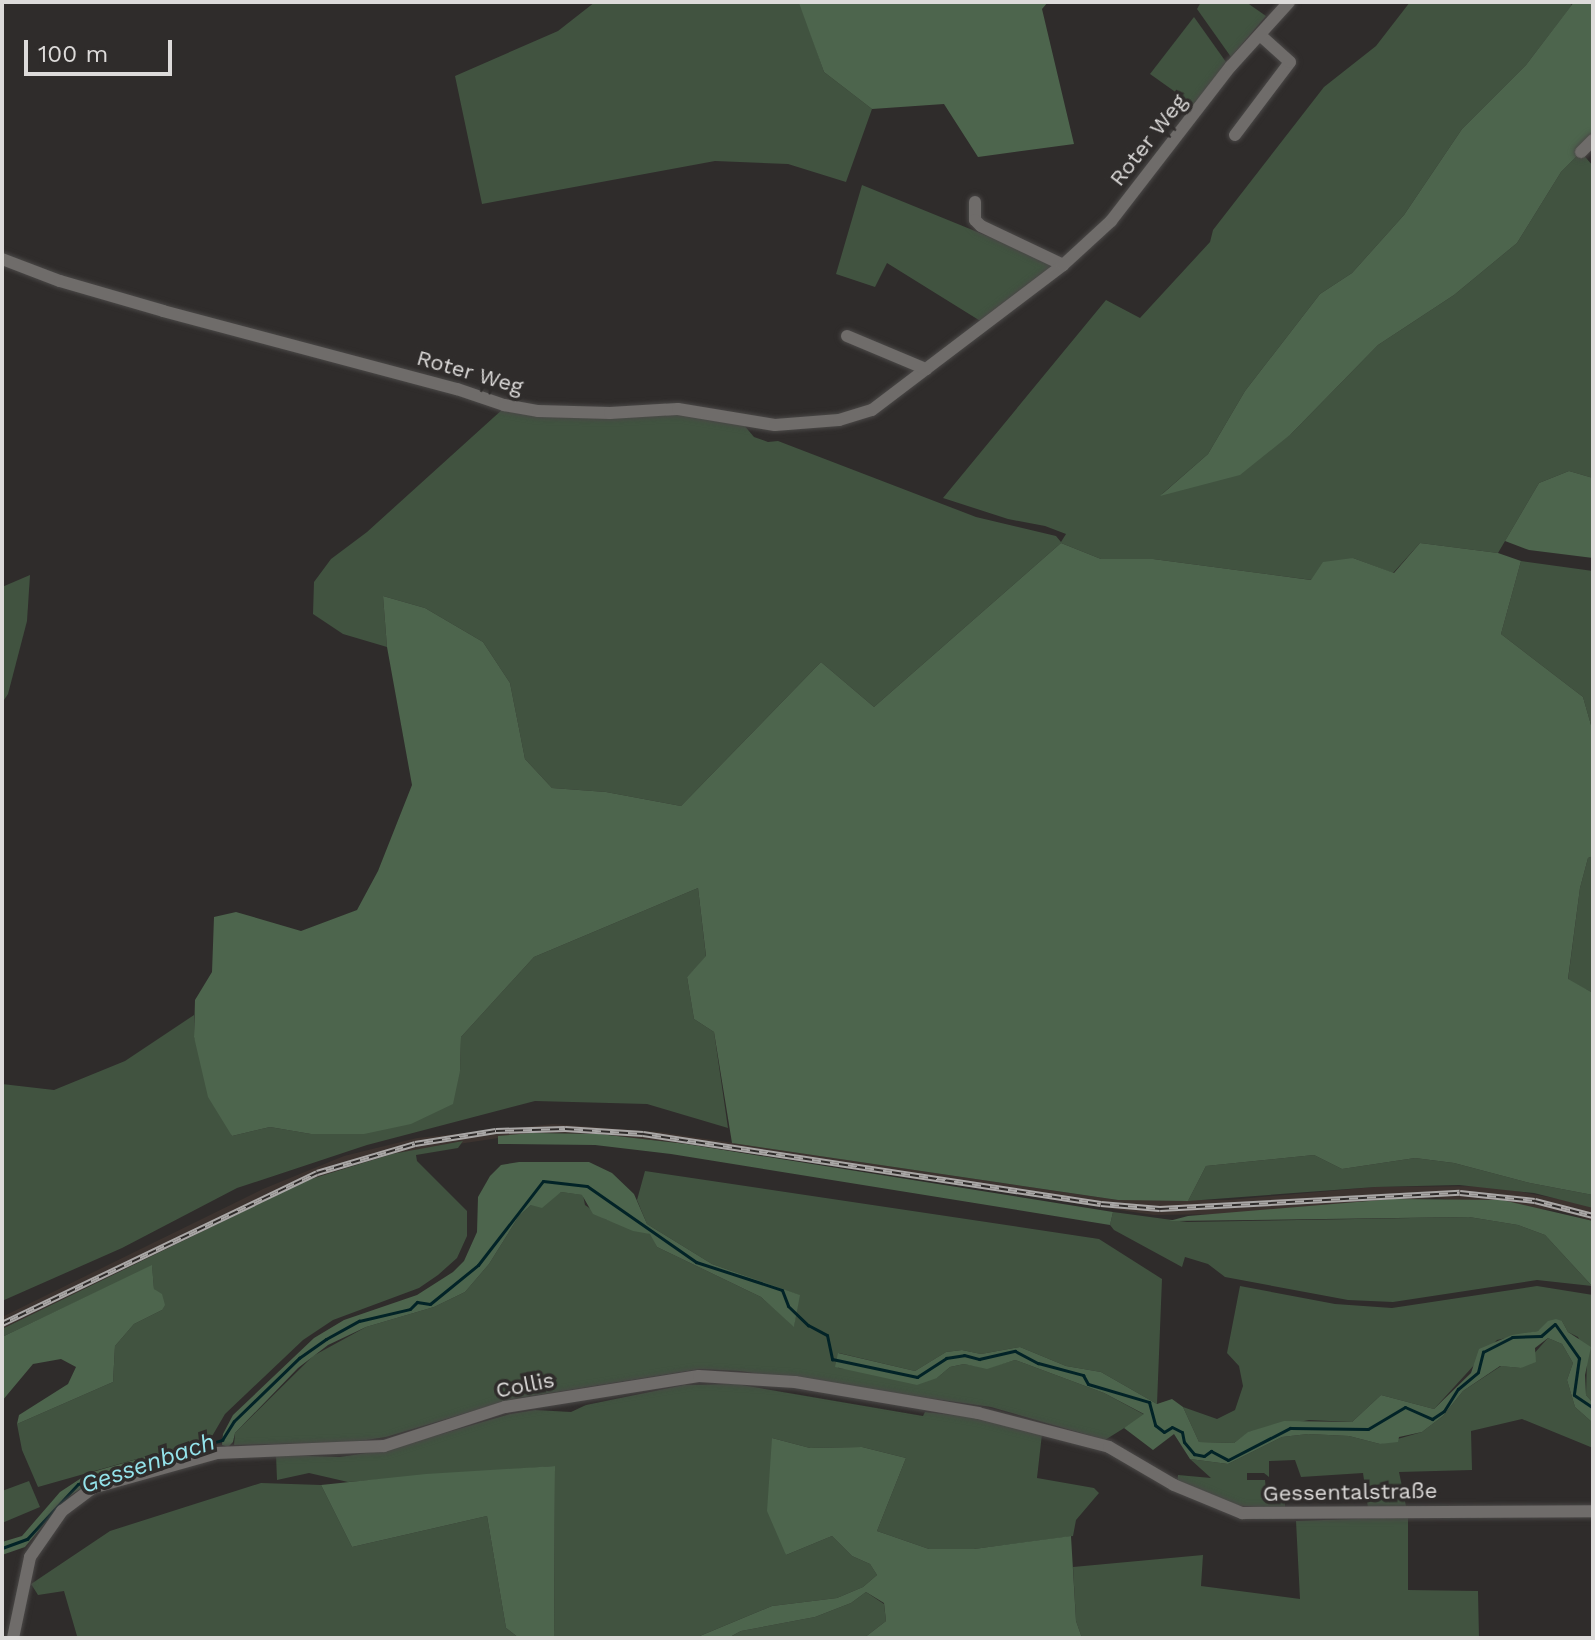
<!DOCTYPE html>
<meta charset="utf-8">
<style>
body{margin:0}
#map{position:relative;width:1595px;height:1640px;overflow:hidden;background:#2f2c2b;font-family:"Work Sans",sans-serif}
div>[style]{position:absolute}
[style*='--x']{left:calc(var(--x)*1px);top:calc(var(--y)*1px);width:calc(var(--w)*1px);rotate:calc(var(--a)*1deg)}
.built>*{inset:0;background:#3c332f}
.green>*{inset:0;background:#415340}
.forest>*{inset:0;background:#4d654d}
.stream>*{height:3px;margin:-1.5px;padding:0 1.5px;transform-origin:1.5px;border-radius:1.5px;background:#022327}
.roads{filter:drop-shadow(0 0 2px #4a4847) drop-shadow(0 0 2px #4a4847)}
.street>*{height:12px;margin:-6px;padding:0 6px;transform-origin:6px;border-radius:6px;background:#6f6c6a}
.rail>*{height:6px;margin-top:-3px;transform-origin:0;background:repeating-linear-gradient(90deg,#2f2c2b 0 9px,#a9a7a6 0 18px);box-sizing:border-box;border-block:2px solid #a9a7a6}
span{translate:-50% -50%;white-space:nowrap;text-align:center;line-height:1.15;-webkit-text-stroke:7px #2f2c2b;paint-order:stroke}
.street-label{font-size:22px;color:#dddbda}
.water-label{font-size:24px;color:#94e3eb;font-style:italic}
.frame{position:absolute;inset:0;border:4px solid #dddbda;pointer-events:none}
.scale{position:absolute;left:24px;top:40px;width:148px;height:36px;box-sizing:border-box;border:4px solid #dddbda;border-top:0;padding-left:10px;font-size:24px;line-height:28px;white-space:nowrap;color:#dddbda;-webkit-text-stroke:6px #2f2c2b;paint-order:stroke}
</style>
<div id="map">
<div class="built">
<div style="clip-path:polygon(553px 1124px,659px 1132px,1118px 1200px,1228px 1200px,1375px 1187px,1489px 1186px,1576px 1202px,1593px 1208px,1593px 1221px,1560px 1211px,1435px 1198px,1241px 1214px,1153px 1215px,686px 1144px,599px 1134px,532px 1133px,392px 1154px,308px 1180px,2px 1329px,2px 1317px,263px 1189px,344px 1156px,417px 1138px)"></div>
</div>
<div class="green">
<div style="clip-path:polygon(595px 2px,800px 2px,824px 72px,872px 109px,846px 182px,788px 164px,715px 161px,482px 204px,455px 76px,558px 31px)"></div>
<div style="clip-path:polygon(1201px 2px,1246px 2px,1266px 16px,1231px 57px,1197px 9px)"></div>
<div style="clip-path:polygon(1410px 2px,1568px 2px,1572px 5px,1526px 65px,1462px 129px,1404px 215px,1352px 273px,1320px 294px,1245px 391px,1208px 454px,1162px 494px,1291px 434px,1378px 345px,1454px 295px,1517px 243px,1561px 172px,1581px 152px,1593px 166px,1593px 478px,1569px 471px,1539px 483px,1498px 553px,1420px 543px,1393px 573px,1353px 558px,1312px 580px,1153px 559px,1101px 559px,1061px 543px,874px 707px,821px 662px,681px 806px,606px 792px,552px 788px,525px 759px,510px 683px,483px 642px,425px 608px,383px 596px,387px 647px,343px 634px,313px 614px,314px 582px,331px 559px,367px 532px,504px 408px,679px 412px,743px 424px,754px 437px,768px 442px,778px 441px,976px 517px,1056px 536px,1061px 542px,1066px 534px,1045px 526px,1008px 519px,943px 498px,1106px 300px,1140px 318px,1210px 242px,1213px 230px,1324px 87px,1376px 46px)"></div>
<div style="clip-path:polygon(1194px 17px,1226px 62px,1195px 106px,1150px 74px)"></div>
<div style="clip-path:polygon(862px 185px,1056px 264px,982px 322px,887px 263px,875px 287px,836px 274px)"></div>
<div style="clip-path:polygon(1521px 561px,1593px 571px,1593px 732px,1583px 697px,1501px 634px)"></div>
<div style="clip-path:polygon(30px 575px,27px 621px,8px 694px,2px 703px,2px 587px)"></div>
<div style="clip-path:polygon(1593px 856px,1593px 993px,1568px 980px,1580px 888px,1588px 858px)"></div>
<div style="clip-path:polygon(698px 888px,706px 957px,687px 977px,694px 1019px,714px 1032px,728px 1128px,647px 1104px,535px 1101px,367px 1145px,237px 1188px,122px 1248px,2px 1301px,2px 1084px,54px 1090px,125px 1061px,194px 1015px,194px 1037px,232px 1136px,270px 1127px,311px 1134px,460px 1071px,461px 1037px,534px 957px)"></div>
<div style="clip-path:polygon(463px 1141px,458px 1148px,416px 1155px,417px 1161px,467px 1211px,467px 1236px,457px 1258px,438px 1275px,419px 1288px,333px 1320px,303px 1340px,225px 1414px,211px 1438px,38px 1487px,22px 1450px,17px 1424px,113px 1382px,115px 1346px,134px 1324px,162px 1310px,154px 1289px,152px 1266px,2px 1337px,2px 1329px,308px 1180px,392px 1154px)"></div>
<div style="clip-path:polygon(1314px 1155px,1342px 1169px,1415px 1158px,1454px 1163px,1530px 1183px,1593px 1195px,1593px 1208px,1534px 1193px,1459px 1185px,1375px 1187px,1188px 1201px,1206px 1166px)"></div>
<div style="clip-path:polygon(645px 1171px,1099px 1239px,1162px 1279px,1157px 1404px,1101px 1372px,1066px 1366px,1020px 1347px,981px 1354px,962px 1350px,946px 1352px,915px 1371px,839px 1353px,838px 1368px,937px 1378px,950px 1367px,964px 1364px,987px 1368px,1015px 1360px,1104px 1393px,1145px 1415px,1105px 1440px,991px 1407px,740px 1371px,700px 1369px,513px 1399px,386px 1437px,353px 1442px,234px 1445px,235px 1433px,313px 1356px,366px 1327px,434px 1307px,465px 1292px,489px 1264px,519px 1216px,531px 1205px,561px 1192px,583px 1195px,585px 1205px,605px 1219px,651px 1234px,657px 1247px,761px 1297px,794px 1326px,799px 1295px,712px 1264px,647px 1224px,637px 1200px)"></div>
<div style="clip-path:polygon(1113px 1212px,1187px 1222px,1469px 1217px,1518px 1225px,1545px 1235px,1592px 1286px,1537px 1280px,1393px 1302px,1348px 1300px,1225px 1277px,1208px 1264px,1185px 1257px,1182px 1267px,1114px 1230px,1110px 1225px)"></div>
<div style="clip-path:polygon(1240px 1286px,1335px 1304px,1392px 1308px,1537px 1286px,1593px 1295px,1593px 1403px,1586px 1395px,1587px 1359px,1578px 1337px,1568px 1332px,1562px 1321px,1538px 1331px,1497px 1340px,1434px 1409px,1381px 1395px,1352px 1422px,1309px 1420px,1249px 1432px,1234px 1443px,1199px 1442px,1183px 1407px,1217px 1419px,1235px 1410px,1243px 1386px,1239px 1366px,1227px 1353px)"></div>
<div style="clip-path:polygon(1548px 1338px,1562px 1344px,1573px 1363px,1567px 1380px,1575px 1407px,1593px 1423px,1593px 1448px,1522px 1419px,1471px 1431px,1472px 1470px,1399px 1472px,1406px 1506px,1368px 1508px,1363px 1473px,1301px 1477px,1295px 1460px,1269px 1461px,1269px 1477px,1264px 1473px,1247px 1473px,1247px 1480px,1265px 1480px,1266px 1490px,1285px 1490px,1285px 1509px,1230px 1505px,1177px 1483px,1178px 1475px,1211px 1478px,1190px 1459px,1228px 1464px,1282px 1437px,1308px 1434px,1349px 1436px,1380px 1444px,1422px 1432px,1443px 1416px,1463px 1391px,1501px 1366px,1521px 1368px)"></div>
<div style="clip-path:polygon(736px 1384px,923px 1416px,925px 1412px,980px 1418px,1042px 1434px,1037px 1478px,1094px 1488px,1099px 1493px,1076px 1520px,1073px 1536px,974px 1549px,929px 1549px,877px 1531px,906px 1458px,862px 1447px,810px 1448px,772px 1438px,786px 1555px,832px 1536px,852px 1556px,870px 1564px,877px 1575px,863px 1587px,837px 1598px,772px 1606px,695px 1638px,554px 1638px,555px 1466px,348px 1482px,309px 1473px,277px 1480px,276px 1455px,340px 1457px,386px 1450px,510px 1414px,535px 1410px,571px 1412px,586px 1405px,684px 1385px)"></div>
<div style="clip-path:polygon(29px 1481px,40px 1507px,2px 1523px,2px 1491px)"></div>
<div style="clip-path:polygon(261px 1483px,321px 1485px,352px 1547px,487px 1516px,506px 1628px,519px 1638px,70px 1638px,77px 1636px,64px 1591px,38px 1595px,31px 1584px,110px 1531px)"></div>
<div style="clip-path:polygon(1408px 1517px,1408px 1590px,1478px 1591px,1479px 1638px,1082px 1638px,1076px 1621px,1073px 1567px,1203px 1555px,1201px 1586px,1300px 1599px,1296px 1521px)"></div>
<div style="clip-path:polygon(866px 1592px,884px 1604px,886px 1621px,864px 1638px,728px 1638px,741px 1631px,815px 1617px,851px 1603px)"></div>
</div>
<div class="forest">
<div style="clip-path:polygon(1048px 2px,1042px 9px,1074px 144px,978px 157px,944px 104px,872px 109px,824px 72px,799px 3px)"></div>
<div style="clip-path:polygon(1574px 2px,1593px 2px,1593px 140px,1561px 172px,1517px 243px,1454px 295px,1378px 345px,1291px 434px,1240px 475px,1160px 496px,1208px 454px,1245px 391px,1320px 294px,1352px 273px,1404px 215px,1462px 129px,1526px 65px)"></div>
<div style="clip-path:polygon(1569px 471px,1593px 478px,1593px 558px,1529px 550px,1505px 541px,1539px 483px)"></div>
<div style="clip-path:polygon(1061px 543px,1101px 559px,1153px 559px,1311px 580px,1323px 562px,1353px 558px,1394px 573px,1420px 543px,1498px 553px,1521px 561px,1501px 634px,1583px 697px,1593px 732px,1593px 856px,1588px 858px,1580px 888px,1568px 979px,1593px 993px,1593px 1195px,1530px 1183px,1454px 1163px,1415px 1158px,1342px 1169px,1314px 1155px,1206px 1166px,1188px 1201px,1118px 1200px,732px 1143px,714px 1032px,694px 1019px,687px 977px,706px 956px,698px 888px,534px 957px,461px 1037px,460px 1071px,453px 1104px,411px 1124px,364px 1134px,311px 1134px,270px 1127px,232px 1136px,208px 1097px,194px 1037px,195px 1000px,212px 972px,214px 917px,236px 912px,301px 931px,357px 910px,378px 871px,412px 785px,387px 647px,383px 596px,425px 608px,483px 642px,510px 683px,525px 759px,552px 788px,606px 792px,681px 806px,821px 662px,874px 707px)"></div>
<div style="clip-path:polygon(532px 1133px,599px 1134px,686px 1144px,1113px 1212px,1110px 1225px,671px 1154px,595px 1145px,498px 1144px,498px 1136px)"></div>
<div style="clip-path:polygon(519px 1162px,589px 1162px,612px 1173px,634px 1194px,647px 1224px,712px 1264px,800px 1295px,794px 1327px,761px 1297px,657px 1247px,650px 1234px,633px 1231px,593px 1214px,582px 1195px,561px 1192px,542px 1208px,531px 1205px,519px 1216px,489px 1264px,465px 1292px,434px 1307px,366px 1327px,328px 1345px,298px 1368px,235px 1433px,233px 1442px,228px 1447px,222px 1445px,223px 1434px,233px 1415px,314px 1338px,344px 1320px,417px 1295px,453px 1272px,464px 1261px,477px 1232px,478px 1197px,490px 1176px,501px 1165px)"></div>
<div style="clip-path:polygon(1393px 1199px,1502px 1200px,1593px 1221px,1593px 1287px,1545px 1235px,1518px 1225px,1469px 1217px,1169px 1221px,1188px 1216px)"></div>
<div style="clip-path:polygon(152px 1265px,154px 1289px,162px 1294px,165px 1305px,162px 1310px,134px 1324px,115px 1346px,113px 1382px,17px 1424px,19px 1415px,68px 1384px,76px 1367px,61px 1359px,33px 1364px,2px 1401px,2px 1337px)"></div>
<div style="clip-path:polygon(1556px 1319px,1562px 1321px,1568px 1332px,1591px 1347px,1585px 1375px,1586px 1395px,1593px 1403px,1593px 1423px,1575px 1407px,1567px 1380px,1573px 1363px,1562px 1344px,1548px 1338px,1535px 1348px,1536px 1362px,1521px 1368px,1500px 1366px,1463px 1391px,1443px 1416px,1422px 1432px,1399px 1437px,1398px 1442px,1380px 1444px,1349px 1436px,1308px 1434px,1282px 1437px,1228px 1464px,1190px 1459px,1174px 1434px,1153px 1450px,1124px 1428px,1144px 1414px,1104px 1393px,1015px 1360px,987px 1369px,964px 1364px,950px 1367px,937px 1378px,917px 1385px,835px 1367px,838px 1353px,915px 1371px,946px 1352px,962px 1350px,981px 1354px,1020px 1347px,1066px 1366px,1101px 1372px,1157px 1404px,1172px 1399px,1183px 1407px,1199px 1442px,1234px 1443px,1248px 1432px,1284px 1421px,1352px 1422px,1381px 1395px,1434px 1409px,1471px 1373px,1479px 1349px,1512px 1335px,1538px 1331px,1548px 1321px)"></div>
<div style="clip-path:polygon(211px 1438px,212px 1447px,89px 1483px,64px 1500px,25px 1547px,2px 1555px,2px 1542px,22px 1536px,60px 1492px,89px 1473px)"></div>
<div style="clip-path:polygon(772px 1438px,810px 1448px,862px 1447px,906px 1458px,877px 1531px,929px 1549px,974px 1549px,1071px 1536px,1076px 1621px,1082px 1638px,864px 1638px,886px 1621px,884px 1603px,866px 1592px,851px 1603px,815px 1617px,741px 1631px,728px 1638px,695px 1638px,772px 1606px,837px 1598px,863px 1587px,877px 1575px,870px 1564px,852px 1556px,832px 1536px,786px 1555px,767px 1511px)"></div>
<div style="clip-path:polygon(555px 1466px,554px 1638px,519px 1638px,506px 1628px,487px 1516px,352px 1547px,321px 1485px,426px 1474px)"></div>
</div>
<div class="stream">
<div style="--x:2;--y:1548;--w:27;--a:-20"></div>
<div style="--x:27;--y:1539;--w:75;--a:-47.2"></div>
<div style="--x:78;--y:1484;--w:151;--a:-17"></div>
<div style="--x:222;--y:1440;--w:22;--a:-58"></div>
<div style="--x:234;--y:1421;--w:91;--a:-44.1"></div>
<div style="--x:299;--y:1358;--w:33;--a:-35"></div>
<div style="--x:326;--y:1339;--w:38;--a:-29"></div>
<div style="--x:359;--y:1321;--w:52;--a:-13.2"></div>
<div style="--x:410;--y:1309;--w:10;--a:-45"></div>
<div style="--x:417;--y:1302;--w:13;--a:9"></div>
<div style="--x:430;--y:1304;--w:62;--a:-39.1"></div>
<div style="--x:478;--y:1265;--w:106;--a:-52.3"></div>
<div style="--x:543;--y:1181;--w:44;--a:6.5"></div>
<div style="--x:587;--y:1186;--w:133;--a:34.9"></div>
<div style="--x:696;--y:1262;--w:90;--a:18"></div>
<div style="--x:782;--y:1290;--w:17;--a:69"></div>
<div style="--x:788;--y:1306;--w:28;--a:44"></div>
<div style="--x:808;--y:1325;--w:21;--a:28"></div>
<div style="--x:827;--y:1335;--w:25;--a:78"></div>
<div style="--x:832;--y:1359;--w:87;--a:12"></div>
<div style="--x:917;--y:1377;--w:35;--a:-33"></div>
<div style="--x:946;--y:1358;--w:18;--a:-9"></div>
<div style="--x:964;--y:1355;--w:16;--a:15"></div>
<div style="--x:979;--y:1359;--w:37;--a:-13"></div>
<div style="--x:1015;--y:1351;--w:26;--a:28"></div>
<div style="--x:1038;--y:1363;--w:47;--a:14.9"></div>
<div style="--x:1083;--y:1375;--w:10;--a:61"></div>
<div style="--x:1088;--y:1384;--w:64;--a:16.4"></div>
<div style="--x:1149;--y:1402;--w:24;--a:75"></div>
<div style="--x:1155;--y:1425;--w:11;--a:38"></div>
<div style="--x:1164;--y:1432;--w:9;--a:-32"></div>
<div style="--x:1172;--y:1427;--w:11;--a:27"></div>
<div style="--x:1182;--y:1432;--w:10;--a:79"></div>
<div style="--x:1184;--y:1442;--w:16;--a:50"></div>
<div style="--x:1194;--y:1454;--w:10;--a:11"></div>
<div style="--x:1204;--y:1456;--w:9;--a:-36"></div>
<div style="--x:1211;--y:1451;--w:19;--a:28"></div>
<div style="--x:1228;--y:1460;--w:70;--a:-27.3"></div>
<div style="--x:1290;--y:1428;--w:78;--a:0.7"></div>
<div style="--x:1368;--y:1429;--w:43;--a:-30.7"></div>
<div style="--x:1405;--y:1407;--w:30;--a:24"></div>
<div style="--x:1432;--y:1419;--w:14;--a:-34"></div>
<div style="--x:1444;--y:1411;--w:26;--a:-58"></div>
<div style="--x:1458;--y:1389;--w:26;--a:-40"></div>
<div style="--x:1478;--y:1372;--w:21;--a:-76"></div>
<div style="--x:1483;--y:1352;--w:33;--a:-27"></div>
<div style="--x:1512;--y:1337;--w:29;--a:-2"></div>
<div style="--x:1541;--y:1336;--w:18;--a:-41"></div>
<div style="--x:1555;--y:1324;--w:42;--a:54.8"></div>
<div style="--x:1579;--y:1358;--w:37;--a:98"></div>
<div style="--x:1574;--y:1395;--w:23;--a:34"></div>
</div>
<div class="roads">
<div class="street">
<div style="--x:1235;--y:135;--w:91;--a:-53"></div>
<div style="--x:1290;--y:62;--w:40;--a:-138"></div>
<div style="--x:1581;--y:152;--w:17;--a:-45"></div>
<div style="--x:975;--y:202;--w:18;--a:90"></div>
<div style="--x:975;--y:220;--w:8;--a:45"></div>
<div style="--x:981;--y:226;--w:91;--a:25.4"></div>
<div style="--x:2;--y:259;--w:62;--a:20.8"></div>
<div style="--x:60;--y:281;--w:107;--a:16.2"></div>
<div style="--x:163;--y:311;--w:304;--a:14.9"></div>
<div style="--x:457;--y:389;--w:50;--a:18.8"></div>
<div style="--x:504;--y:405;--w:35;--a:10"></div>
<div style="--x:538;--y:411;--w:72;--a:1.6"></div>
<div style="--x:610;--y:413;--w:68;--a:-3.4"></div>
<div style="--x:678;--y:409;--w:98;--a:9.4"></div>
<div style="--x:775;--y:425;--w:64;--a:-4.5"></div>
<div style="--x:839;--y:420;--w:34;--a:-17"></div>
<div style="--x:872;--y:410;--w:240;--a:-37.2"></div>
<div style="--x:1063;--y:265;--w:65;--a:-42.5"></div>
<div style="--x:1111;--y:221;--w:196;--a:-52.3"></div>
<div style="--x:1231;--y:66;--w:86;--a:-47.8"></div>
<div style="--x:847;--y:336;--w:86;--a:22.7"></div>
<div style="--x:13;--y:1638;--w:83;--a:-78.1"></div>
<div style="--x:30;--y:1557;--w:56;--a:-55.2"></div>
<div style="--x:62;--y:1511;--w:38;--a:-37"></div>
<div style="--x:92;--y:1488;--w:130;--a:-15.6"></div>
<div style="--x:217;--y:1453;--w:167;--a:-2.4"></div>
<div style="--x:384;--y:1446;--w:127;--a:-17.9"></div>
<div style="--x:505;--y:1407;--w:196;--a:-9.1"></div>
<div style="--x:699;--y:1376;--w:96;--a:3.6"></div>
<div style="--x:795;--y:1382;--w:186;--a:9.6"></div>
<div style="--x:978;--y:1413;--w:135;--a:14.5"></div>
<div style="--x:1109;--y:1447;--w:75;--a:30.3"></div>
<div style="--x:1174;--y:1485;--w:74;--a:22.4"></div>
<div style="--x:1242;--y:1513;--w:351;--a:-0.3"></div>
</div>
</div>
<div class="rail">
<div style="--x:2;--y:1324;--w:349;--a:-25.6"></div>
<div style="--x:317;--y:1173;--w:102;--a:-16.5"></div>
<div style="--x:415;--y:1144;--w:82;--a:-9.1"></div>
<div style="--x:496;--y:1131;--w:69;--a:-1.7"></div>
<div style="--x:565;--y:1129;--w:78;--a:3.7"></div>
<div style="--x:643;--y:1134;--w:463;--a:8.7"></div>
<div style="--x:1101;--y:1204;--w:59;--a:4.8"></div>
<div style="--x:1160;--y:1209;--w:300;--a:-3.1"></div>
<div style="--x:1460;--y:1193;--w:75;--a:6.1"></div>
<div style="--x:1535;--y:1201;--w:60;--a:14.5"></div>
</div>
<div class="street-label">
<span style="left:1148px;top:140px;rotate:-52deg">Roter Weg</span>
<span style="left:470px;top:372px;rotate:16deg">Roter Weg</span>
<span style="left:525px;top:1385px;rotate:-11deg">Collis</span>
<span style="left:1350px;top:1492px;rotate:-1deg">Gessentalstraße</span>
</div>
<div class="water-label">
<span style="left:148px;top:1464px;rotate:-19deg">Gessenbach</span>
</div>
<div class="frame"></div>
<div class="scale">100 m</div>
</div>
